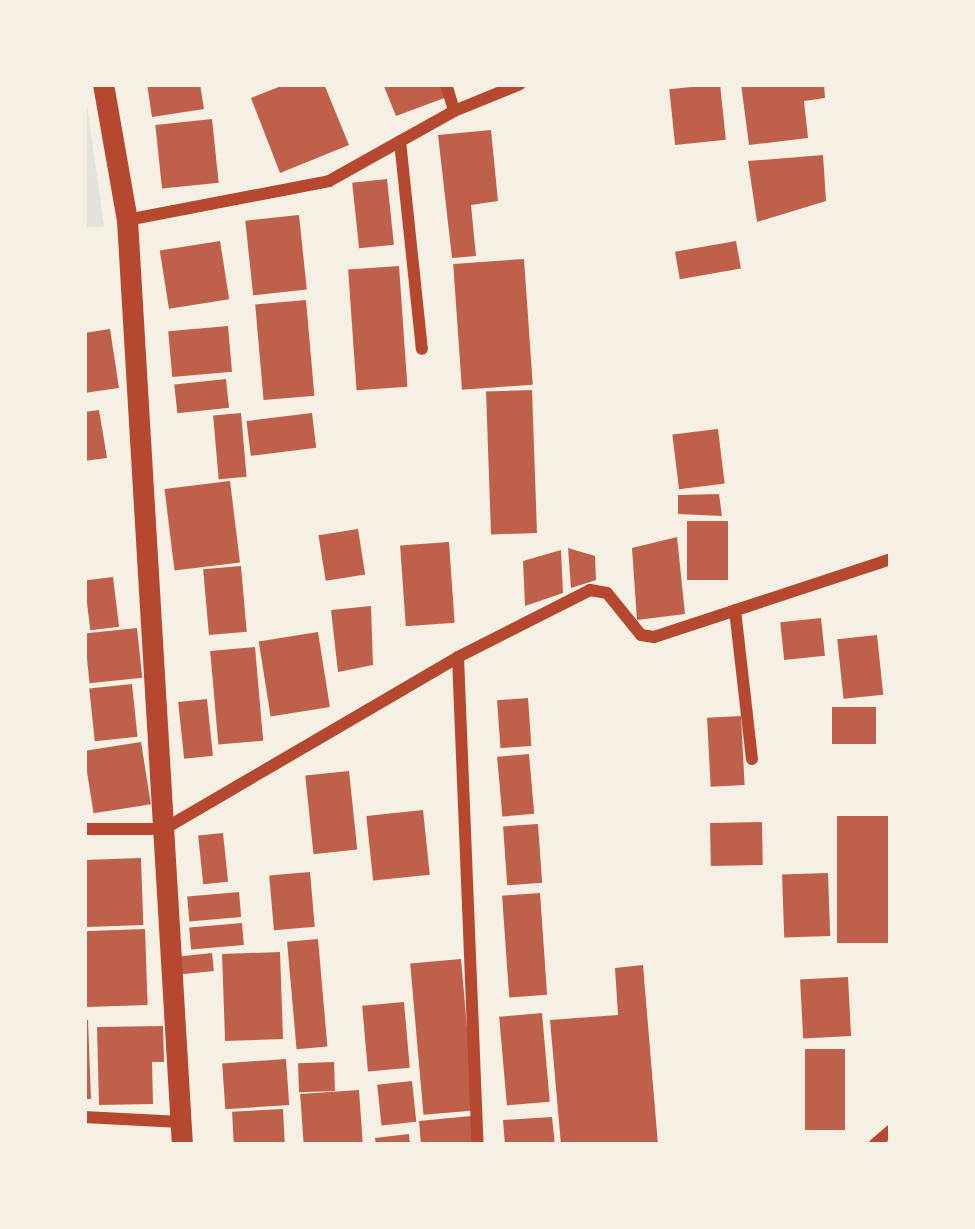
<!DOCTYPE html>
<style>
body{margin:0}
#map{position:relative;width:975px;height:1229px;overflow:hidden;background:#f6efe4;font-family:Lato,sans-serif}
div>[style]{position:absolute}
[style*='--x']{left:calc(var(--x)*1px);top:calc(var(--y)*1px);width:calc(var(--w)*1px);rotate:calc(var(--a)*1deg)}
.green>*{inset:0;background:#e2e4dc}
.building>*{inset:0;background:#bf614a;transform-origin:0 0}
.minor>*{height:12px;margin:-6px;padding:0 6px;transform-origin:6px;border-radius:6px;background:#b5482f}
.tertiary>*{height:21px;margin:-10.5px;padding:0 10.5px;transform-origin:10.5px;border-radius:10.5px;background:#b5482f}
span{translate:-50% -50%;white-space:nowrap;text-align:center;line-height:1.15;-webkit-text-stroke:9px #f6efe4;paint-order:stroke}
.frame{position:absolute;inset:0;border:87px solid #f6efe4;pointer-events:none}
</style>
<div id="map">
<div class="green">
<div style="clip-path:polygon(84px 84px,104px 226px,84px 228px)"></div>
</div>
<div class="building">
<div style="clip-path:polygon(147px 84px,200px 84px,204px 109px,152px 117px)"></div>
<div style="clip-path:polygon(286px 84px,324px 84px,349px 145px,280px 173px,251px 98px)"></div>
<div style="clip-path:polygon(383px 84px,442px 84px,447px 97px,396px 116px)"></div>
<div style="left:720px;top:84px;width:56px;height:51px;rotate:84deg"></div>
<div style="clip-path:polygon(741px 84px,824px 84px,825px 98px,804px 101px,808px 138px,749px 145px)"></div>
<div style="left:212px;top:119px;width:64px;height:57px;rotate:84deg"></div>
<div style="clip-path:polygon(491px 130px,498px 201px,471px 205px,476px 256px,452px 258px,438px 135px)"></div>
<div style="clip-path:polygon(823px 155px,826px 201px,757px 222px,748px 161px)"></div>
<div style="left:387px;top:179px;width:66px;height:35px;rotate:84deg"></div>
<div style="left:299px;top:215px;width:75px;height:54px;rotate:84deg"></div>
<div style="left:220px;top:241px;width:59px;height:61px;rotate:81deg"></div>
<div style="left:736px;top:241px;width:28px;height:62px;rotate:80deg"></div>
<div style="left:524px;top:259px;width:126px;height:71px;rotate:86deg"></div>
<div style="left:399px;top:266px;width:121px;height:51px;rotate:86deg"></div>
<div style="left:306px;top:300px;width:96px;height:51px;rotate:85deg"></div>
<div style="left:228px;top:326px;width:46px;height:60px;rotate:85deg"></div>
<div style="clip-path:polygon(110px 329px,119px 388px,84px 393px,84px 333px)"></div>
<div style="left:226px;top:379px;width:29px;height:52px;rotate:84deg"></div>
<div style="left:532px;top:390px;width:143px;height:46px;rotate:88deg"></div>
<div style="clip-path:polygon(99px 410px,107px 458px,84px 461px,84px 412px)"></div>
<div style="left:241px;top:413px;width:64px;height:28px;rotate:85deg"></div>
<div style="left:312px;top:413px;width:35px;height:66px;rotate:83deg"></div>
<div style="left:718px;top:429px;width:55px;height:46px;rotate:83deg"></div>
<div style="left:230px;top:481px;width:82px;height:66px;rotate:83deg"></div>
<div style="clip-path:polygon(719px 494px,722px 516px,678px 514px,678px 495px)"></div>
<div style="left:687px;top:521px;width:41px;height:59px"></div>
<div style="left:358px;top:529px;width:46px;height:40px;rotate:81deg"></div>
<div style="clip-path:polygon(677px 537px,685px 614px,637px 620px,632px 548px)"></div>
<div style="left:449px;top:542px;width:81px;height:49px;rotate:86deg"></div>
<div style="clip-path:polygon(568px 548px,595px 556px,596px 580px,571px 588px)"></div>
<div style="clip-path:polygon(561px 550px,563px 593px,525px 606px,523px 561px)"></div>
<div style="left:241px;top:566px;width:66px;height:38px;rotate:85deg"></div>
<div style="left:113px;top:577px;width:50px;height:29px;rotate:83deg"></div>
<div style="clip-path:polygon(371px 606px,373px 665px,338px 672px,331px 610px)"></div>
<div style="left:821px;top:618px;width:38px;height:41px;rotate:84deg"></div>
<div style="left:137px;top:628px;width:50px;height:53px;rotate:84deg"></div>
<div style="left:318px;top:632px;width:76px;height:60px;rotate:81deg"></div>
<div style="left:877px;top:635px;width:60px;height:40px;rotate:84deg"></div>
<div style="left:255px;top:647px;width:94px;height:45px;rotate:85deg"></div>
<div style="left:132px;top:684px;width:53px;height:43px;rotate:84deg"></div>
<div style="left:528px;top:698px;width:48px;height:31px;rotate:86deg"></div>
<div style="left:207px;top:699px;width:57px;height:29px;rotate:84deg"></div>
<div style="left:876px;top:707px;width:37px;height:44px;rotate:90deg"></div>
<div style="left:741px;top:716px;width:69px;height:34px;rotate:87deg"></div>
<div style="left:141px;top:742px;width:63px;height:58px;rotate:81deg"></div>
<div style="left:529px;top:754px;width:60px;height:32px;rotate:85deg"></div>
<div style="left:349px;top:771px;width:79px;height:44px;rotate:84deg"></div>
<div style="left:423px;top:810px;width:65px;height:57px;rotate:84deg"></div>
<div style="left:891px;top:816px;width:127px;height:54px;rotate:90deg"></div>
<div style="left:762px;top:822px;width:43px;height:52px;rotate:89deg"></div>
<div style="left:538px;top:824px;width:59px;height:35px;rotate:86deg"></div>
<div style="left:223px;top:833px;width:49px;height:25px;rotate:84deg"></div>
<div style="left:141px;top:858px;width:67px;height:57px;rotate:88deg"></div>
<div style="left:310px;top:872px;width:55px;height:41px;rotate:85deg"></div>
<div style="left:828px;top:873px;width:63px;height:46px;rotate:88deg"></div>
<div style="left:239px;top:892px;width:25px;height:52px;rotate:85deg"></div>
<div style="left:540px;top:893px;width:102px;height:38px;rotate:86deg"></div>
<div style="left:242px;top:923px;width:22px;height:53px;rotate:85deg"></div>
<div style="left:145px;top:929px;width:76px;height:61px;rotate:88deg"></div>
<div style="left:318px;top:939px;width:108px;height:31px;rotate:85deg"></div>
<div style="left:280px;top:952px;width:87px;height:58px;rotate:88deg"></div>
<div style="left:212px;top:953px;width:18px;height:35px;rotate:84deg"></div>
<div style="left:461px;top:959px;width:152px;height:51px;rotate:85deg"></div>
<div style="clip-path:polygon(643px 965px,658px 1145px,561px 1145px,550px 1020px,618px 1015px,615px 968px)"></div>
<div style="left:848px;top:977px;width:59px;height:48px;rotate:87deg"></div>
<div style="left:404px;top:1002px;width:66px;height:42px;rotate:85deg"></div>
<div style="left:542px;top:1013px;width:89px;height:43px;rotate:85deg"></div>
<div style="clip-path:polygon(84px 1020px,88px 1020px,91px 1099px,84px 1099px)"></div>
<div style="clip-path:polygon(163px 1026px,164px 1062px,152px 1062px,153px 1104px,99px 1105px,97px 1027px)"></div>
<div style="left:805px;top:1049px;width:40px;height:81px"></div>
<div style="left:286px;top:1059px;width:46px;height:64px;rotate:86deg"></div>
<div style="left:334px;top:1062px;width:29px;height:36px;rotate:88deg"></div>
<div style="left:412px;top:1081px;width:41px;height:35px;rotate:84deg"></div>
<div style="left:359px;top:1090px;width:54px;height:59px;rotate:86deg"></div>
<div style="left:283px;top:1109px;width:36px;height:51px;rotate:87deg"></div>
<div style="clip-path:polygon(471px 1116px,474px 1145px,421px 1145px,419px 1121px)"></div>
<div style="clip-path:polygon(552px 1117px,555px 1145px,505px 1145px,503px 1120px)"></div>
<div style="clip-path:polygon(409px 1134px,410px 1145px,376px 1145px,375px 1138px)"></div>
</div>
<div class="minor">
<div style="--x:446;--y:84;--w:28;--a:73"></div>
<div style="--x:400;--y:141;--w:209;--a:84"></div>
<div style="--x:127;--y:220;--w:206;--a:-10.9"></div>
<div style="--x:329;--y:181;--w:143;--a:-29.2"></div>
<div style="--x:454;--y:111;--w:71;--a:-22.2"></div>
<div style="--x:735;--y:610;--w:150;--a:83.5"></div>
<div style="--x:458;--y:657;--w:488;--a:87.7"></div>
<div style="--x:84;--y:829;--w:80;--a:0"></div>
<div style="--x:164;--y:829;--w:341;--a:-30.3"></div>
<div style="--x:458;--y:657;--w:148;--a:-26.9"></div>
<div style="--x:590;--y:590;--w:17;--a:10"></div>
<div style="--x:607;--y:593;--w:54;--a:51"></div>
<div style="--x:641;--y:635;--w:13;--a:9"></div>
<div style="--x:654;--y:637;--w:250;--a:-18.2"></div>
<div style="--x:84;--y:1117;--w:97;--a:3"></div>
<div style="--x:874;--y:1145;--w:23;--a:-41"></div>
</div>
<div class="tertiary">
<div style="--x:103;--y:84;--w:138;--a:80"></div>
<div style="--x:127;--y:220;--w:927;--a:86.6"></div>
</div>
<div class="frame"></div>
</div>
